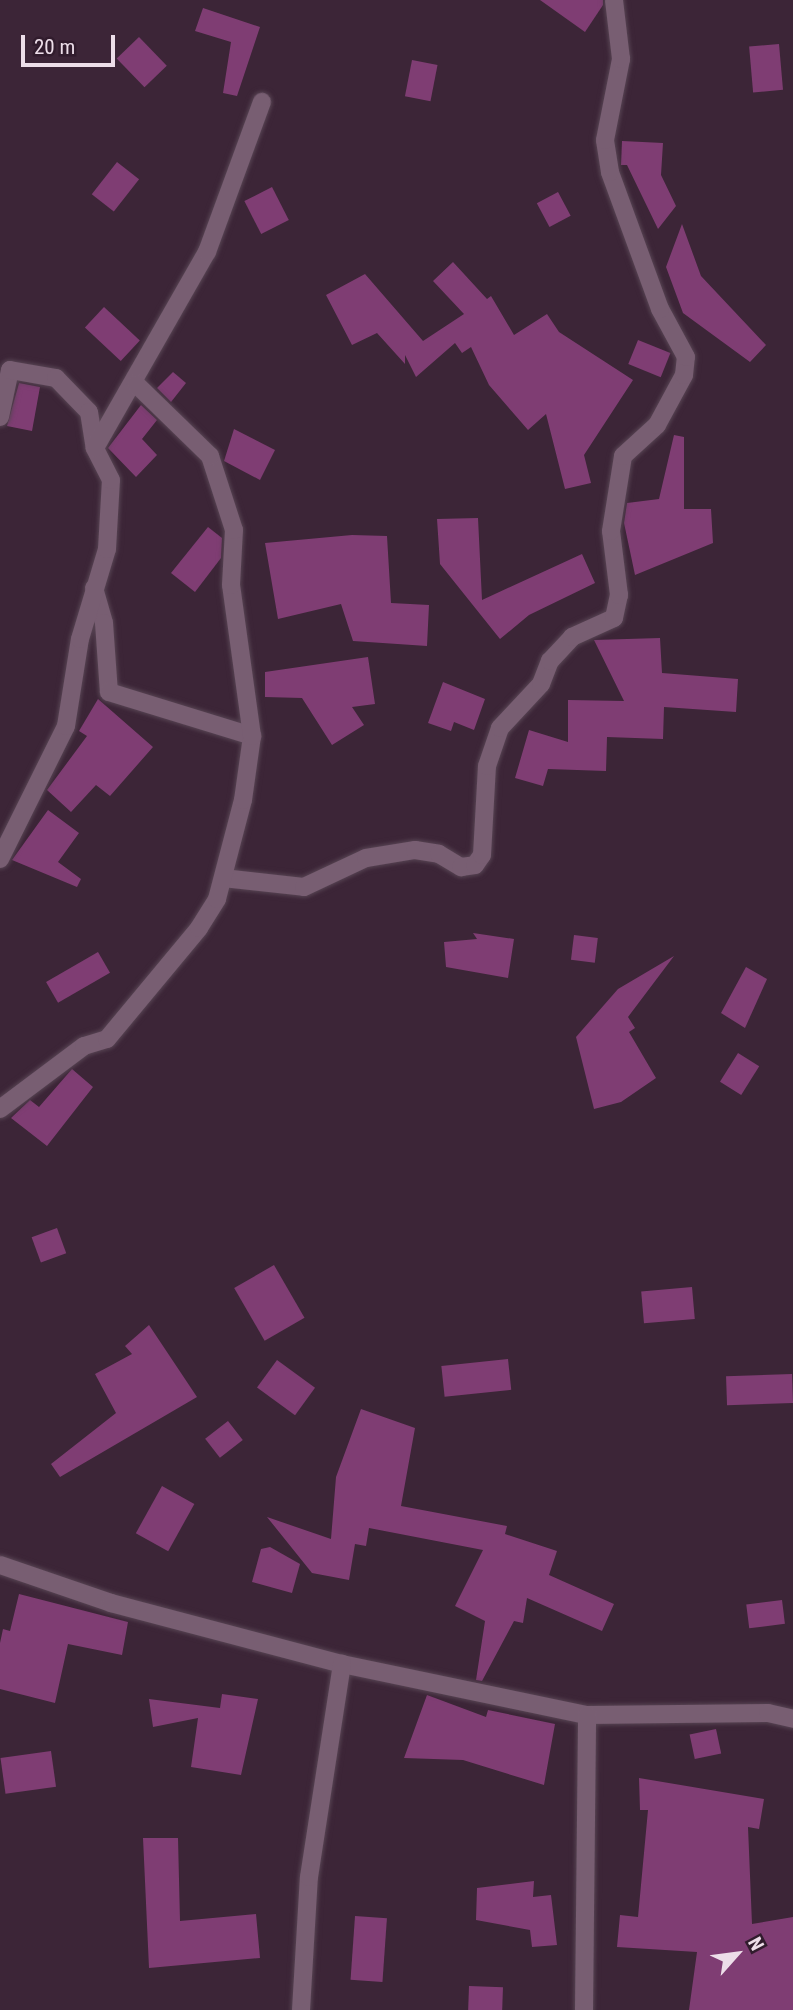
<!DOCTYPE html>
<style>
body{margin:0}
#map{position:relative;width:793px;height:2010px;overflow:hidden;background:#3c2537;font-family:"Roboto Condensed",sans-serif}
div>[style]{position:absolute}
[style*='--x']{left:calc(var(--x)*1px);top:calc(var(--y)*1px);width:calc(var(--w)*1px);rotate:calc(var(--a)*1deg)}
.building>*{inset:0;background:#7f3d73;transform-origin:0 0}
.roads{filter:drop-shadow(0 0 2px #574453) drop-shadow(0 0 2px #574453)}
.minor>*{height:18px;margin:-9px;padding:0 9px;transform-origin:9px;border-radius:9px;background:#785e72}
span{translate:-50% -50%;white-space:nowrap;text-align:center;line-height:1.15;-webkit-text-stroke:6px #311c2d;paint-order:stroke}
.north{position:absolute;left:702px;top:1919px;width:70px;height:70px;-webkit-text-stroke:5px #311c2d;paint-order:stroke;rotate:62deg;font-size:19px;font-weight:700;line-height:28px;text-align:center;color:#eddee9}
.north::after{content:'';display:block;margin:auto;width:24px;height:32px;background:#eddee9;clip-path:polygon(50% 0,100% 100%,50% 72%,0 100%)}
.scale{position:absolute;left:21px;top:35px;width:94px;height:32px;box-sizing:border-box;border:4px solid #eddee9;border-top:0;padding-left:9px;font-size:21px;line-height:24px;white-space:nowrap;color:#eddee9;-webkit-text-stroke:5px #311c2d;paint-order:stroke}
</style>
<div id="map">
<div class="building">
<div style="clip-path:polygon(540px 0,603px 0,603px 5px,585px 32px)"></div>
<div style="clip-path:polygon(203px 8px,260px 27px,237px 96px,223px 93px,231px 42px,195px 31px)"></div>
<div style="left:139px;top:37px;width:40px;height:31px;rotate:46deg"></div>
<div style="left:779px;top:44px;width:46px;height:30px;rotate:85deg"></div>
<div style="left:412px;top:60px;width:26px;height:37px;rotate:11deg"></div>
<div style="clip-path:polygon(622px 141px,663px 143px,661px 175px,676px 206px,658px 229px,627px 165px,621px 165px)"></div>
<div style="left:117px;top:162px;width:28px;height:41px;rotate:38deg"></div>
<div style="left:272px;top:187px;width:37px;height:31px;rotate:63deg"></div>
<div style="left:558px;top:192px;width:27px;height:24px;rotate:62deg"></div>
<div style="clip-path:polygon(682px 224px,701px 276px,766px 345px,750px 362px,683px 313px,666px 267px)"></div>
<div style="clip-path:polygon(453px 262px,487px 299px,491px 296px,514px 335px,547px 314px,559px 332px,633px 380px,584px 455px,591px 483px,565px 489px,546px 414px,528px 430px,489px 385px,471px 347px,462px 353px,455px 343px,416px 377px,405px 355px,405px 364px,377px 333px,352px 345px,326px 295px,365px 274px,423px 341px,464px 314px,433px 281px)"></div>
<div style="left:104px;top:307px;width:49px;height:28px;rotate:43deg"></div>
<div style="left:638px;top:340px;width:35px;height:26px;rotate:22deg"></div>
<div style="clip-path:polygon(173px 372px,186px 383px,171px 402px,157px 388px)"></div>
<div style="clip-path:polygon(19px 383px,40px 387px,32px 431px,7px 426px)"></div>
<div style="clip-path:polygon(141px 405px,157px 420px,142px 439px,157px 455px,136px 477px,108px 448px)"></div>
<div style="clip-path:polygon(234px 429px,275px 450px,260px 480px,224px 461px)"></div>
<div style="clip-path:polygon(674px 435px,684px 437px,684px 509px,711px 509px,713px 543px,635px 575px,624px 523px,627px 503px,659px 499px)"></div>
<div style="clip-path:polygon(478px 518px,482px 600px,582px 554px,595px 583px,529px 615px,500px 639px,440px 564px,437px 519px)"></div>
<div style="clip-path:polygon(208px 527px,222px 538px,221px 558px,195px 592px,171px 573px)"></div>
<div style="clip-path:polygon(352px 535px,387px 536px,391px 603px,429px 605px,427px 646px,353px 641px,341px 604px,278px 619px,265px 543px)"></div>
<div style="clip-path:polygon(660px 638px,662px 673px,738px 679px,736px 712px,664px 707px,663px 739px,607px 737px,606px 771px,548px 769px,543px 786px,515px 778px,529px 730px,568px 742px,568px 700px,624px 701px,594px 640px)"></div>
<div style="clip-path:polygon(368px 657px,375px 704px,352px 707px,364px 725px,332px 745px,302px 698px,265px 697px,265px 672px)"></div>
<div style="clip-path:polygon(443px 682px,485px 699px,474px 730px,454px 722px,451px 731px,428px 723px)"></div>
<div style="clip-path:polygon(98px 699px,153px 747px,110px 796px,96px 785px,71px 812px,47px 790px,87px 736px,79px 731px)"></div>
<div style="clip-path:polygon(48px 810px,79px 833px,58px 862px,81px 879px,77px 887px,12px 860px)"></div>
<div style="clip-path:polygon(473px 933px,514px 939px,508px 978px,446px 967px,444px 942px,477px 939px)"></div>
<div style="left:574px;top:935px;width:24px;height:25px;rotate:7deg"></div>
<div style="left:98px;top:952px;width:24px;height:60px;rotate:60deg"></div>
<div style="clip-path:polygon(674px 956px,628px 1017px,635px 1028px,629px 1032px,656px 1078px,621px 1102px,594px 1109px,576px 1037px,618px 989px)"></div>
<div style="clip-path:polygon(746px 967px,767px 979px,745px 1028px,721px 1013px)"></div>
<div style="left:738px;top:1053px;width:25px;height:34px;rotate:32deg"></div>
<div style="clip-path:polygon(72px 1069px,93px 1087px,47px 1146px,11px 1118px,30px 1100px,39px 1107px)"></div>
<div style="left:57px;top:1228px;width:27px;height:27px;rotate:70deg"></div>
<div style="left:274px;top:1265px;width:61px;height:46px;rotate:60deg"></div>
<div style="left:692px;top:1287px;width:32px;height:51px;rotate:85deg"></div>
<div style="clip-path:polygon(149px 1325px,197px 1397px,60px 1477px,51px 1464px,116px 1413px,95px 1374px,132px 1354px,125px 1346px)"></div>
<div style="left:508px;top:1359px;width:31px;height:67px;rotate:84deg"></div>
<div style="left:277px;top:1360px;width:47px;height:34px;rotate:36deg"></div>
<div style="left:792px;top:1374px;width:29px;height:66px;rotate:88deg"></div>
<div style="clip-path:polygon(361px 1409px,415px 1428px,401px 1506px,507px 1526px,505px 1534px,557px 1551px,549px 1575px,614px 1604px,602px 1631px,527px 1598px,523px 1623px,514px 1621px,482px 1681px,476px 1680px,485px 1621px,455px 1606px,483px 1550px,369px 1528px,366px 1546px,355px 1544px,349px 1580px,312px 1573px,267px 1517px,331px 1539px,336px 1477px)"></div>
<div style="left:228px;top:1421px;width:24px;height:29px;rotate:52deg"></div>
<div style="left:162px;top:1486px;width:37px;height:54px;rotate:29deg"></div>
<div style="clip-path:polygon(270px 1547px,300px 1564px,292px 1593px,252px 1582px,261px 1549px)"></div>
<div style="clip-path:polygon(19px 1594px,128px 1622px,122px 1655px,68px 1644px,55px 1703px,0 1689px,0 1643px,3px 1629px,10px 1631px)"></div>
<div style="left:782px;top:1600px;width:24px;height:36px;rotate:83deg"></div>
<div style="clip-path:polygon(222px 1694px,258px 1699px,241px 1775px,191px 1767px,198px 1718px,153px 1727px,149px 1699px,220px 1708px)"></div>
<div style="clip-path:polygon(427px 1695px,486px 1717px,488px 1710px,555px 1724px,544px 1785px,463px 1760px,404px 1758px)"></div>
<div style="left:716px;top:1729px;width:25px;height:27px;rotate:78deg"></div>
<div style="left:51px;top:1751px;width:36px;height:51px;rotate:82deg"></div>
<div style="clip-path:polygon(639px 1778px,764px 1799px,759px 1829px,748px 1827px,752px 1924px,793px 1917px,793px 2010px,689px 2010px,697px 1952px,617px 1947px,620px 1915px,638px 1917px,648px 1810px,640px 1810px)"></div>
<div style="clip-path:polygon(143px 1838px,178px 1838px,180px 1921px,256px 1914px,260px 1958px,149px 1968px)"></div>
<div style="clip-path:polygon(534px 1881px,533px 1897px,551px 1895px,557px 1945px,532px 1947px,530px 1930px,476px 1920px,477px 1888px)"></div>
<div style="left:355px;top:1916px;width:32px;height:64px;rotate:4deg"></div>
<div style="left:469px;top:1986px;width:34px;height:24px;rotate:2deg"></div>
</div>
<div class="roads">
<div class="minor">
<div style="--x:0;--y:417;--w:48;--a:-78"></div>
<div style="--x:10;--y:370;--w:47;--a:9.9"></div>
<div style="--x:56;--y:378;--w:47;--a:45.9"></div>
<div style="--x:89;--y:412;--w:36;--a:81"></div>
<div style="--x:94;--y:588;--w:36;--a:74"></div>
<div style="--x:104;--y:623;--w:69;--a:85.9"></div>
<div style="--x:109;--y:692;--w:150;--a:17.1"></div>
<div style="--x:0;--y:859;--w:148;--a:-63.6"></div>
<div style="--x:66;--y:726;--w:88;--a:-80.9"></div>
<div style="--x:80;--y:639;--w:94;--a:-73.3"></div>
<div style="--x:107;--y:549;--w:69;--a:-86.7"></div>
<div style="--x:111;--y:480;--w:36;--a:-117"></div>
<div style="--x:95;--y:448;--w:226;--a:-60.3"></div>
<div style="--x:207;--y:252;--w:160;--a:-69.9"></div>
<div style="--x:223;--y:878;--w:81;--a:6.3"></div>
<div style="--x:304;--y:887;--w:68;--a:-25.1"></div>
<div style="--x:366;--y:858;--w:50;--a:-9.3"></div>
<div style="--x:415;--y:850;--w:24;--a:9"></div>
<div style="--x:439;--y:854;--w:26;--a:31"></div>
<div style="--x:461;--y:867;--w:14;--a:-8"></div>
<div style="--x:475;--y:865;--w:12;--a:-55"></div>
<div style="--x:482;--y:855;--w:89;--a:-86.8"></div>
<div style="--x:487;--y:766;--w:40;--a:-71.1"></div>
<div style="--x:500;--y:728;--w:60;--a:-47"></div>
<div style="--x:541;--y:684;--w:25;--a:-69"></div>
<div style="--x:550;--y:661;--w:33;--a:-47"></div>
<div style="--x:572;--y:637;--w:46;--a:-24.3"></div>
<div style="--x:614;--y:618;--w:24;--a:-78"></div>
<div style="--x:619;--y:595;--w:64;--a:-97.1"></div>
<div style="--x:611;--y:531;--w:76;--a:-80.9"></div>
<div style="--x:623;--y:456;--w:46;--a:-42.4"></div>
<div style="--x:657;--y:425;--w:57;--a:-61.6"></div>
<div style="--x:684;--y:375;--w:18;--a:-84"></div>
<div style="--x:686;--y:357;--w:55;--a:-118.4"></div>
<div style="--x:660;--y:309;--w:146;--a:-110.1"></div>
<div style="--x:610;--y:172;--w:32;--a:-99"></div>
<div style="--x:605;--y:140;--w:83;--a:-78.8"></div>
<div style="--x:621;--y:59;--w:59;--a:-96.8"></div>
<div style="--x:0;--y:1109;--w:105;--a:-36.9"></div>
<div style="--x:84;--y:1046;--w:24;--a:-17"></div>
<div style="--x:107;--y:1039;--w:144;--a:-50.3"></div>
<div style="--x:199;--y:928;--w:34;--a:-58"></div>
<div style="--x:217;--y:899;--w:102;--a:-75.3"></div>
<div style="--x:243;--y:800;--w:65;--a:-82"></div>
<div style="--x:252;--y:736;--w:152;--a:-97.9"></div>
<div style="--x:231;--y:585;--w:55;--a:-86.9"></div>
<div style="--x:234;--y:530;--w:78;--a:-108"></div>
<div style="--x:210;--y:456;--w:103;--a:-135.8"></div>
<div style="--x:0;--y:1565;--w:117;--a:18.9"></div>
<div style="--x:111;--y:1603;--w:239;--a:14.8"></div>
<div style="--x:342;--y:1664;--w:250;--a:11.8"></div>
<div style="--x:587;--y:1715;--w:181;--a:-0.6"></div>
<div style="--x:768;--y:1713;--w:26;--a:13"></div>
<div style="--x:301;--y:2010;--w:133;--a:-86.6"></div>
<div style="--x:309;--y:1877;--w:216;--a:-81.2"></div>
<div style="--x:584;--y:2010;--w:295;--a:-89.4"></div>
</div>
</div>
<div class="north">N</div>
<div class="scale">20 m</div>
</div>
